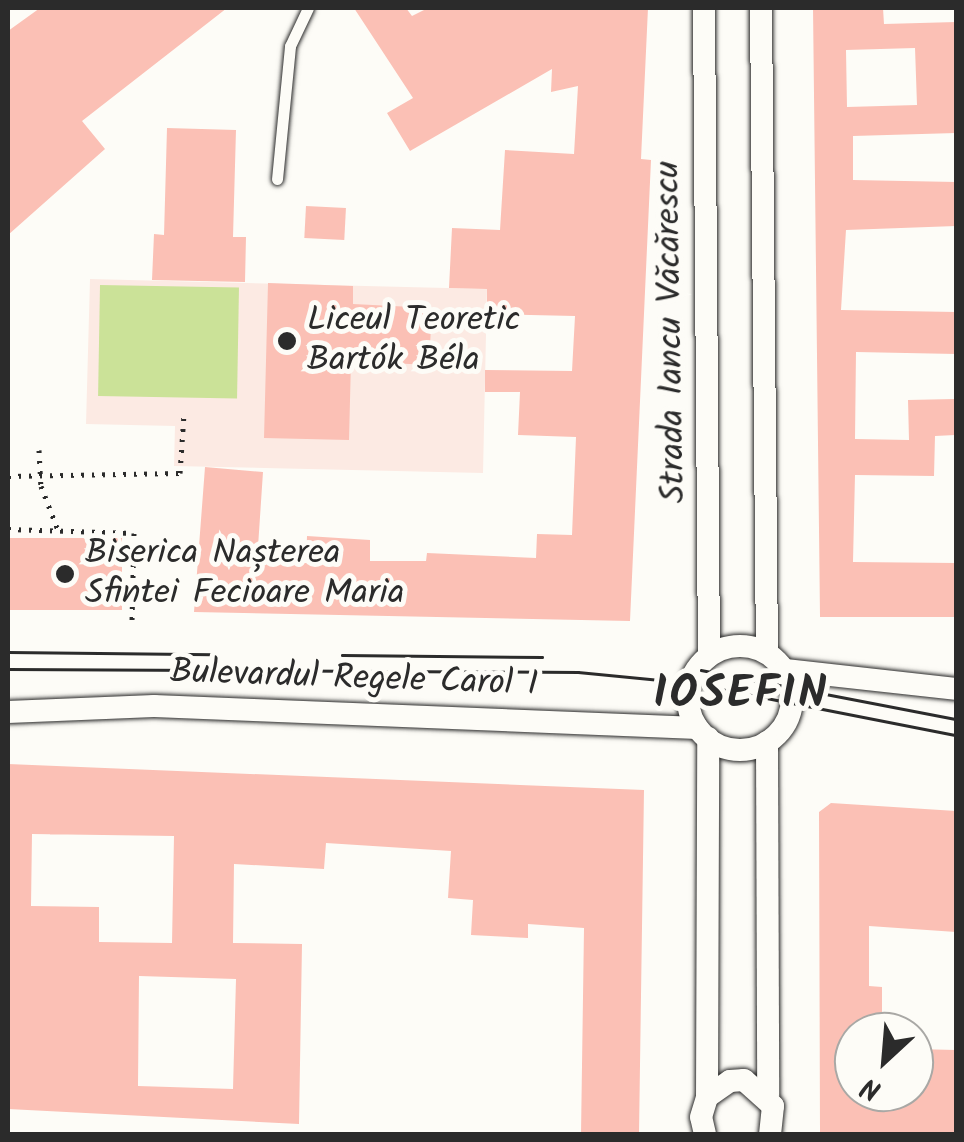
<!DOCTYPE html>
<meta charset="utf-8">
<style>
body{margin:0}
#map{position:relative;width:964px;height:1142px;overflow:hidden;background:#fdfcf7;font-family:Kalam,sans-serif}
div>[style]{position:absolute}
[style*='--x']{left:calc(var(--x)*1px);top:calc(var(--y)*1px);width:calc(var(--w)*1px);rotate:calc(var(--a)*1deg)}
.built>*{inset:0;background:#fceae3}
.green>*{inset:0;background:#cbe298;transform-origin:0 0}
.building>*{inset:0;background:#fbc0b5;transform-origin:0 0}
.path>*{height:5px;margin-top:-2.5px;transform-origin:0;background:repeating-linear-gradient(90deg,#2b2b2b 0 2.5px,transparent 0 10.5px)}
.roads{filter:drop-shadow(0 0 2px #2b2b2b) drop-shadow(0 0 2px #2b2b2b)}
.service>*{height:11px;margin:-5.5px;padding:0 5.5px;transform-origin:5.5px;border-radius:5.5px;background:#fdfcf7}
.minor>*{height:22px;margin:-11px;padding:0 11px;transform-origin:11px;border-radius:11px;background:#fdfcf7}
.minor>.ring{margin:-11px;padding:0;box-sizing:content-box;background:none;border:22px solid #fdfcf7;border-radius:50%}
.tram>*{height:2.5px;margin:-1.25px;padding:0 1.25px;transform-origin:1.25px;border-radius:1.25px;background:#2b2b2b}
.dots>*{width:28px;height:28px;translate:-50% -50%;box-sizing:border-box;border:5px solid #fdfcf7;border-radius:50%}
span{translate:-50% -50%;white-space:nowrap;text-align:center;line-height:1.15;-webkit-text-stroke:10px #fdfcf7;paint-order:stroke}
.poi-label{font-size:35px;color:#2b2b2b}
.left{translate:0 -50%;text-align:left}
.street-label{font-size:35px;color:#2b2b2b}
.district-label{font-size:45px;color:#2b2b2b;font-weight:700;letter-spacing:2.5px}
.frame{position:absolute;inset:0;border:10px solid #2b2b2b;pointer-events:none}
.north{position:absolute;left:834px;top:1012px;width:100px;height:100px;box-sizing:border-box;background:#fdfcf7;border:2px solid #a9a8a5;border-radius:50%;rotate:206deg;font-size:28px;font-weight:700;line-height:40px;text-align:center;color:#2b2b2b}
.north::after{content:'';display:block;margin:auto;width:35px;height:45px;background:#2b2b2b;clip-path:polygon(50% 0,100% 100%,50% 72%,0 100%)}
</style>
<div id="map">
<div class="built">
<div style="clip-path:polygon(90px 279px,487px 289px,483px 473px,174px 466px,175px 426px,86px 424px)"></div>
</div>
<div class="green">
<div style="left:100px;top:285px;width:139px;height:111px;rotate:1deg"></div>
</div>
<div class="building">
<div style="clip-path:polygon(40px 8px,227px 8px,82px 121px,105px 149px,8px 235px,8px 31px)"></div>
<div style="clip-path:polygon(354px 8px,406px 8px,412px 16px,428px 8px,648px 8px,641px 159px,651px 160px,630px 621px,194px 612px,205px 467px,263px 472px,257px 562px,306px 563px,307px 536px,370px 540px,370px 561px,426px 561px,427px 553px,536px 558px,537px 534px,572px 535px,576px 437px,518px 435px,520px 392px,485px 392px,485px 370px,572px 371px,575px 316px,487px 314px,487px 289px,449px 288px,452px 228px,500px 230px,505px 150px,574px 154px,578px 86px,551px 92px,552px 69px,410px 151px,387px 113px,413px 98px)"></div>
<div style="clip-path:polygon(evenodd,813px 8px,883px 8px,884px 24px,956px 22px,956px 133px,853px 136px,853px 180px,956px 182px,956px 226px,846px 230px,841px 310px,956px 312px,956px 354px,856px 352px,855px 439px,909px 440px,908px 400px,954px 399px,955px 435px,935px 436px,934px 476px,855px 475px,853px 562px,956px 563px,956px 617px,820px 617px,813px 8px,915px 48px,917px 105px,847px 107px,846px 50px,915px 48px)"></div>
<div style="clip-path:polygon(167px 128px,236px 130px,233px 237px,246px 237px,245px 282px,152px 280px,154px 234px,164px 235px)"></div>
<div style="left:306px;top:206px;width:40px;height:32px;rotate:3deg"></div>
<div style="clip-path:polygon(268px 283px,353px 286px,353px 304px,432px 308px,429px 365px,351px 361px,349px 440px,264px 438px)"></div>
<div style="left:8px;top:538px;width:114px;height:72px"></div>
<div style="clip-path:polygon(evenodd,8px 764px,644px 790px,639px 1134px,581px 1134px,584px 928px,528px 924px,528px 938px,471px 935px,473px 900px,448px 898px,451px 851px,326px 843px,324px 869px,234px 864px,233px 943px,302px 944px,299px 1124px,8px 1109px,8px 764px,32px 834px,174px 836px,172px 943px,99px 942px,99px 907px,31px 906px,32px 834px,8px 764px,139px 976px,236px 979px,233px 1089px,138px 1086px,139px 976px)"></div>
<div style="clip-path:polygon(831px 803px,956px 811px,956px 932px,869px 926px,869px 986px,882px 987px,882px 1032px,854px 1032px,854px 1092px,914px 1092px,914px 1049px,956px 1050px,956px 1134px,820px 1134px,819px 812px)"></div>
</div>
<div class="path">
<div style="--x:39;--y:450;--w:36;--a:87"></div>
<div style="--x:41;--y:486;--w:47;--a:68.9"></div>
<div style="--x:8;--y:476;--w:172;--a:-1"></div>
<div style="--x:180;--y:473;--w:59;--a:-86.1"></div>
<div style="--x:8;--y:529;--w:126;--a:1.8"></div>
<div style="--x:134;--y:533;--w:89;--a:91.3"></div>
</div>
<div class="roads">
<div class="service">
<div style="--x:277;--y:179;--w:134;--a:-84.4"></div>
<div style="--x:290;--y:46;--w:42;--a:-64.7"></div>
</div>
<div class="minor">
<div style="--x:704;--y:8;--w:648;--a:89.56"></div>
<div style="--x:761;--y:8;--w:645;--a:89.47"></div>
<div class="ring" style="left:688px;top:646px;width:82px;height:82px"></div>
<div style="--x:785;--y:670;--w:172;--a:6.3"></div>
<div style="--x:8;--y:712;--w:146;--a:-2.4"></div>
<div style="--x:154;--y:706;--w:544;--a:2.32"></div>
<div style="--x:767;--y:742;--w:353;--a:89.8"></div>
<div style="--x:707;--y:1097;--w:359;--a:-89.8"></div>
<div style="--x:705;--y:1134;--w:17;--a:-103"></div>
<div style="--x:701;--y:1117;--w:21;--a:-73"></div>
<div style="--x:707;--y:1097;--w:28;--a:-35"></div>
<div style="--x:730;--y:1081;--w:14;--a:-4"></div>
<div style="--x:744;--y:1080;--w:39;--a:42"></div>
<div style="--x:773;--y:1106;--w:28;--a:96"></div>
</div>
</div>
<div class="tram">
<div style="--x:8;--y:652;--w:204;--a:0.6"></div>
<div style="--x:342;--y:655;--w:200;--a:0.6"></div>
<div style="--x:8;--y:669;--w:570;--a:0.3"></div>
<div style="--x:578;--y:672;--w:113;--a:5.6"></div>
<div style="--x:690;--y:683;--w:271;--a:11.1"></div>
<div style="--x:701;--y:670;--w:260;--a:10.9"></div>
</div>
<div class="dots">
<div style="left:287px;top:341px;background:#2b2b2b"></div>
<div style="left:65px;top:574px;background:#2b2b2b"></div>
</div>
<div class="poi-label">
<span class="left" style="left:307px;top:341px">Liceul Teoretic<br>Bartók Béla</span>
<span class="left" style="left:85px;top:574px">Biserica Nașterea<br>Sfintei Fecioare Maria</span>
</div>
<div class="street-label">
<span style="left:672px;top:332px;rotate:-91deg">Strada Iancu Văcărescu</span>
<span style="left:354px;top:679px;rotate:2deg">Bulevardul Regele Carol I</span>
</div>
<div class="district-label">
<span style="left:741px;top:696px">IOSEFIN</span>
</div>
<div class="frame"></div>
<div class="north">N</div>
</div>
